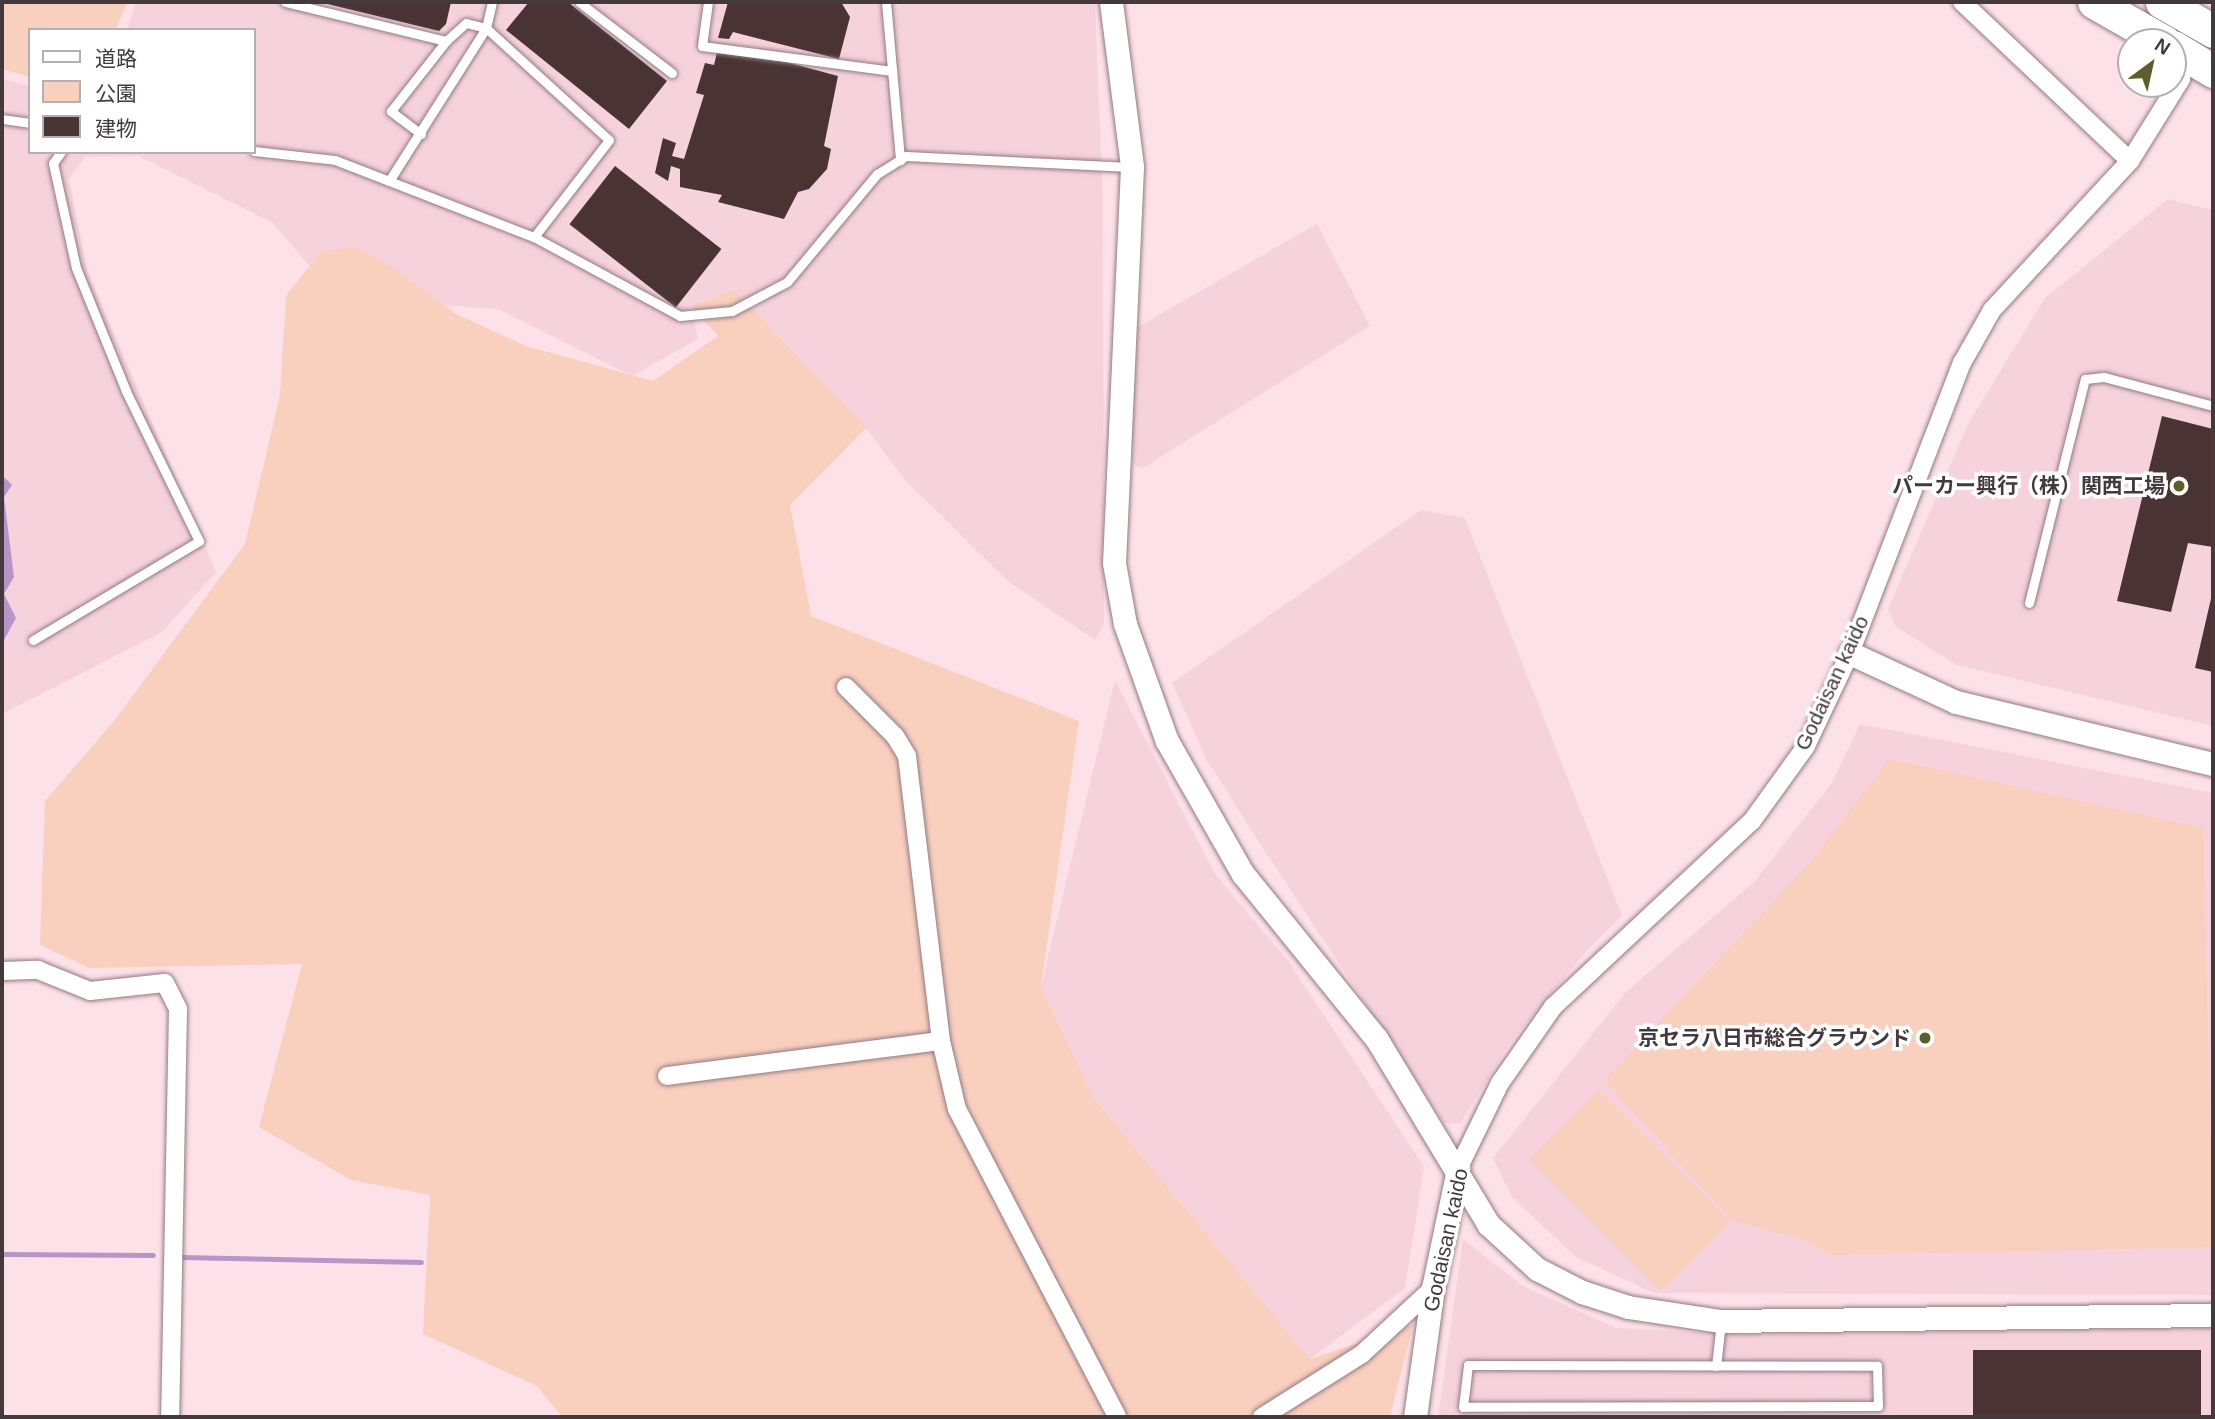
<!DOCTYPE html>
<meta charset="utf-8">
<style>
body{margin:0}
#map{position:relative;width:2215px;height:1419px;overflow:hidden;background:#fde1e8;font-family:Helvetica,"Noto Sans JP",sans-serif}
div>[style]{position:absolute}
[style*='--x']{left:calc(var(--x)*1px);top:calc(var(--y)*1px);width:calc(var(--w)*1px);rotate:calc(var(--a)*1deg)}
.built>*{inset:0;background:#f6d2dc}
.green>*{inset:0;background:#f9cfbe;transform-origin:0 0}
.water>*{inset:0;background:#b895c8}
.stream>*{height:5px;margin:-2.5px;padding:0 2.5px;transform-origin:2.5px;border-radius:2.5px;background:#b895c8}
.building>*{inset:0;background:#4a3433;transform-origin:0 0}
.roads{filter:drop-shadow(0 0 2px #937a81) drop-shadow(0 0 2px #937a81)}
.service>*{height:9px;margin:-4.5px;padding:0 4.5px;transform-origin:4.5px;border-radius:4.5px;background:#fff}
.minor>*{height:18px;margin:-9px;padding:0 9px;transform-origin:9px;border-radius:9px;background:#fff}
.tertiary>*{height:23px;margin:-11.5px;padding:0 11.5px;transform-origin:11.5px;border-radius:11.5px;background:#fff}
.motorway>*{height:33px;margin:-16.5px;padding:0 16.5px;transform-origin:16.5px;border-radius:16.5px;background:#fff}
.dots>*{width:19px;height:19px;translate:-50% -50%;box-sizing:border-box;border:4px solid #fff;border-radius:50%}
span{translate:-50% -50%;white-space:nowrap;text-align:center;line-height:1.15;-webkit-text-stroke:7px #fff;paint-order:stroke}
.poi-label{font-size:21px;color:#44393c;font-weight:700}
.right{translate:-100% -50%;text-align:right}
.street-label{font-size:21px;color:#44393c}
.frame{position:absolute;inset:0;border:4px solid #44393c;pointer-events:none}
.legend{position:absolute;left:28px;top:28px;width:228px;height:126px;box-sizing:border-box;background:#fff;border:2px solid #b4b0b1;margin:0;padding:9px 12px;list-style:none;font-size:21px;color:#44393c}
.legend li{display:flex;align-items:center;gap:14px;height:35px}
.legend b{width:35px;border:2px solid #b4b0b1}
.north{position:absolute;left:2117px;top:28px;width:70px;height:70px;box-sizing:border-box;background:#fff;border:2px solid #b4b0b1;border-radius:50%;rotate:33deg;font-size:19px;font-weight:700;line-height:28px;text-align:center;color:#44393c}
.north::after{content:'';display:block;margin:auto;width:24px;height:32px;background:#5d5e2b;clip-path:polygon(50% 0,100% 100%,50% 72%,0 100%)}
</style>
<div id="map">
<div class="built">
<div style="clip-path:polygon(136px 2px,1095px 2px,1103px 205px,1104px 624px,1095px 640px,1008px 581px,905px 480px,866px 428px,691px 307px,698px 339px,632px 376px,498px 309px,337px 298px,273px 223px,138px 156px,85px 157px,69px 179px,88px 273px,216px 572px,162px 632px,2px 714px,2px 79px,30px 86px,30px 152px,254px 152px,254px 30px,127px 30px)"></div>
<div style="clip-path:polygon(2168px 199px,2213px 210px,2213px 726px,1957px 665px,1895px 626px,1888px 609px,1968px 424px,2045px 298px)"></div>
<div style="clip-path:polygon(1317px 224px,1370px 326px,1141px 469px,1133px 463px,1131px 331px)"></div>
<div style="clip-path:polygon(1421px 510px,1465px 518px,1622px 916px,1588px 949px,1510px 1043px,1460px 1124px,1444px 1123px,1255px 836px,1207px 760px,1172px 683px)"></div>
<div style="clip-path:polygon(1115px 680px,1215px 874px,1289px 962px,1424px 1167px,1405px 1288px,1310px 1359px,1092px 1096px,1041px 986px)"></div>
<div style="clip-path:polygon(1860px 724px,2213px 793px,2213px 1295px,1654px 1293px,1576px 1257px,1512px 1197px,1493px 1158px,1626px 992px,1754px 882px,1832px 783px)"></div>
<div style="clip-path:polygon(1463px 1239px,1523px 1286px,1616px 1328px,1753px 1335px,2213px 1328px,2213px 1417px,1438px 1417px)"></div>
</div>
<div class="green">
<div style="clip-path:polygon(2px 2px,128px 2px,115px 30px,30px 30px,30px 77px,2px 69px)"></div>
<div style="clip-path:polygon(355px 247px,392px 267px,456px 314px,526px 346px,653px 381px,718px 336px,691px 307px,734px 290px,866px 428px,790px 505px,811px 616px,1079px 721px,1041px 986px,1092px 1096px,1310px 1359px,1413px 1325px,1390px 1417px,562px 1417px,537px 1386px,423px 1334px,430px 1195px,351px 1180px,259px 1127px,302px 964px,89px 968px,40px 945px,45px 801px,114px 721px,245px 544px,280px 395px,286px 296px,321px 251px)"></div>
<div style="clip-path:polygon(1889px 759px,2203px 828px,2213px 1247px,1833px 1255px,1801px 1239px,1733px 1221px,1604px 1080px,1808px 865px)"></div>
<div style="left:1599px;top:1090px;width:186px;height:98px;rotate:45deg"></div>
</div>
<div class="water">
<div style="clip-path:polygon(5px 478px,12px 485px,4px 497px,14px 577px,4px 594px,16px 618px,4px 640px,2px 480px)"></div>
</div>
<div class="stream">
<div style="--x:2;--y:1254;--w:151;--a:0.4"></div>
<div style="--x:179;--y:1257;--w:242;--a:1.2"></div>
</div>
<div class="building">
<div style="clip-path:polygon(319px 2px,451px 2px,446px 24px,439px 31px)"></div>
<div style="clip-path:polygon(529px 2px,568px 2px,667px 81px,629px 129px,506px 30px)"></div>
<div style="clip-path:polygon(728px 2px,841px 2px,850px 17px,839px 59px,733px 32px,729px 39px,718px 38px)"></div>
<div style="clip-path:polygon(719px 44px,838px 76px,824px 146px,831px 149px,827px 169px,809px 189px,798px 192px,784px 219px,718px 202px,722px 195px,680px 187px,680px 169px,671px 166px,668px 181px,655px 173px,663px 138px,676px 143px,672px 156px,684px 159px,704px 95px,696px 93px,705px 63px,714px 65px)"></div>
<div style="left:615px;top:166px;width:135px;height:74px;rotate:38deg"></div>
<div style="clip-path:polygon(2162px 416px,2213px 429px,2213px 547px,2188px 543px,2171px 612px,2117px 601px)"></div>
<div style="clip-path:polygon(2213px 590px,2213px 672px,2195px 668px)"></div>
<div style="left:1973px;top:1350px;width:228px;height:67px"></div>
</div>
<div class="roads">
<div class="service">
<div style="--x:285;--y:2;--w:166;--a:13.6"></div>
<div style="--x:446;--y:41;--w:27;--a:-42"></div>
<div style="--x:466;--y:23;--w:21;--a:14"></div>
<div style="--x:486;--y:28;--w:166;--a:42.3"></div>
<div style="--x:609;--y:140;--w:123;--a:127.7"></div>
<div style="--x:579;--y:2;--w:117;--a:37.4"></div>
<div style="--x:708;--y:2;--w:44;--a:97.8"></div>
<div style="--x:702;--y:46;--w:192;--a:7.5"></div>
<div style="--x:886;--y:2;--w:159;--a:84.9"></div>
<div style="--x:2;--y:119;--w:28;--a:8"></div>
<div style="--x:421;--y:134;--w:38;--a:-143"></div>
<div style="--x:391;--y:111;--w:89;--a:-51.8"></div>
<div style="--x:254;--y:151;--w:81;--a:6.3"></div>
<div style="--x:335;--y:160;--w:213;--a:21.2"></div>
<div style="--x:534;--y:237;--w:166;--a:28.4"></div>
<div style="--x:680;--y:316;--w:52;--a:-5.5"></div>
<div style="--x:732;--y:311;--w:62;--a:-27.8"></div>
<div style="--x:787;--y:282;--w:141;--a:-50.2"></div>
<div style="--x:877;--y:174;--w:34;--a:-32"></div>
<div style="--x:906;--y:156;--w:224;--a:2.8"></div>
<div style="--x:389;--y:181;--w:181;--a:-57.6"></div>
<div style="--x:486;--y:28;--w:27;--a:-77"></div>
<div style="--x:2029;--y:603;--w:231;--a:-76"></div>
<div style="--x:2085;--y:379;--w:19;--a:-6"></div>
<div style="--x:2104;--y:377;--w:113;--a:14.9"></div>
<div style="--x:33;--y:640;--w:193;--a:-30.8"></div>
<div style="--x:199;--y:541;--w:167;--a:-116"></div>
<div style="--x:126;--y:391;--w:133;--a:-112.1"></div>
<div style="--x:76;--y:268;--w:107;--a:-102.4"></div>
<div style="--x:53;--y:163;--w:14;--a:-54"></div>
<div style="--x:1468;--y:1365;--w:409;--a:0.1"></div>
<div style="--x:1877;--y:1366;--w:40;--a:88.6"></div>
<div style="--x:1878;--y:1406;--w:415;--a:179.9"></div>
<div style="--x:1463;--y:1407;--w:42;--a:-83.2"></div>
<div style="--x:1716;--y:1366;--w:44;--a:-83.5"></div>
</div>
<div class="minor">
<div style="--x:1962;--y:2;--w:231;--a:43.4"></div>
<div style="--x:846;--y:687;--w:69;--a:45"></div>
<div style="--x:895;--y:736;--w:23;--a:59"></div>
<div style="--x:907;--y:756;--w:287;--a:83.2"></div>
<div style="--x:941;--y:1041;--w:70;--a:76.8"></div>
<div style="--x:957;--y:1109;--w:347;--a:62.5"></div>
<div style="--x:2;--y:971;--w:36;--a:-2"></div>
<div style="--x:38;--y:970;--w:56;--a:22"></div>
<div style="--x:90;--y:991;--w:75;--a:-6.1"></div>
<div style="--x:165;--y:983;--w:29;--a:63"></div>
<div style="--x:178;--y:1009;--w:408;--a:91.1"></div>
<div style="--x:667;--y:1076;--w:276;--a:-7.3"></div>
<div style="--x:1458;--y:1169;--w:96;--a:-64"></div>
<div style="--x:1500;--y:1083;--w:93;--a:-55.1"></div>
<div style="--x:1553;--y:1007;--w:272;--a:-43.1"></div>
<div style="--x:1752;--y:821;--w:92;--a:-54.2"></div>
<div style="--x:1806;--y:746;--w:103;--a:-64.7"></div>
<div style="--x:1850;--y:653;--w:311;--a:-68.9"></div>
<div style="--x:1962;--y:363;--w:61;--a:-60.5"></div>
<div style="--x:1992;--y:310;--w:203;--a:-47.2"></div>
<div style="--x:2130;--y:161;--w:97;--a:-58.1"></div>
<div style="--x:1262;--y:1417;--w:118;--a:-32.2"></div>
<div style="--x:1362;--y:1354;--w:97;--a:-42.9"></div>
</div>
<div class="tertiary">
<div style="--x:1111;--y:2;--w:166;--a:82.7"></div>
<div style="--x:1132;--y:167;--w:396;--a:92.6"></div>
<div style="--x:1114;--y:563;--w:62;--a:79.8"></div>
<div style="--x:1125;--y:624;--w:124;--a:70.3"></div>
<div style="--x:1167;--y:741;--w:153;--a:60.3"></div>
<div style="--x:1243;--y:874;--w:211;--a:51"></div>
<div style="--x:1376;--y:1038;--w:217;--a:58.9"></div>
<div style="--x:1488;--y:1224;--w:67;--a:42.6"></div>
<div style="--x:1537;--y:1269;--w:51;--a:27.1"></div>
<div style="--x:1582;--y:1292;--w:48;--a:18.1"></div>
<div style="--x:1628;--y:1307;--w:94;--a:8.6"></div>
<div style="--x:1721;--y:1321;--w:492;--a:-0.7"></div>
<div style="--x:1850;--y:653;--w:117;--a:24.8"></div>
<div style="--x:1956;--y:702;--w:264;--a:13.6"></div>
<div style="--x:1415;--y:1417;--w:130;--a:-82.1"></div>
<div style="--x:1433;--y:1288;--w:122;--a:-78.1"></div>
</div>
<div class="motorway">
<div style="--x:2094;--y:2;--w:81;--a:29.7"></div>
<div style="--x:2162;--y:2;--w:59;--a:29.6"></div>
<div style="--x:2173;--y:47;--w:47;--a:31"></div>
</div>
</div>
<div class="dots">
<div style="left:2179px;top:486px;background:#5d5e2b"></div>
<div style="left:1925px;top:1038px;background:#5d5e2b"></div>
</div>
<div class="poi-label">
<span class="right" style="left:2165px;top:486px">パーカー興行（株）関西工場</span>
<span class="right" style="left:1911px;top:1038px">京セラ八日市総合グラウンド</span>
</div>
<div class="street-label">
<span style="left:1832px;top:683px;rotate:-65deg">Godaisan kaido</span>
<span style="left:1446px;top:1240px;rotate:-78deg">Godaisan kaido</span>
</div>
<div class="frame"></div>
<ul class="legend">
<li><b style="height:9px;background:#fff"></b>道路</li>
<li><b style="height:19px;background:#f9cfbe"></b>公園</li>
<li><b style="height:19px;background:#4a3433"></b>建物</li>
</ul>
<div class="north">N</div>
</div>
